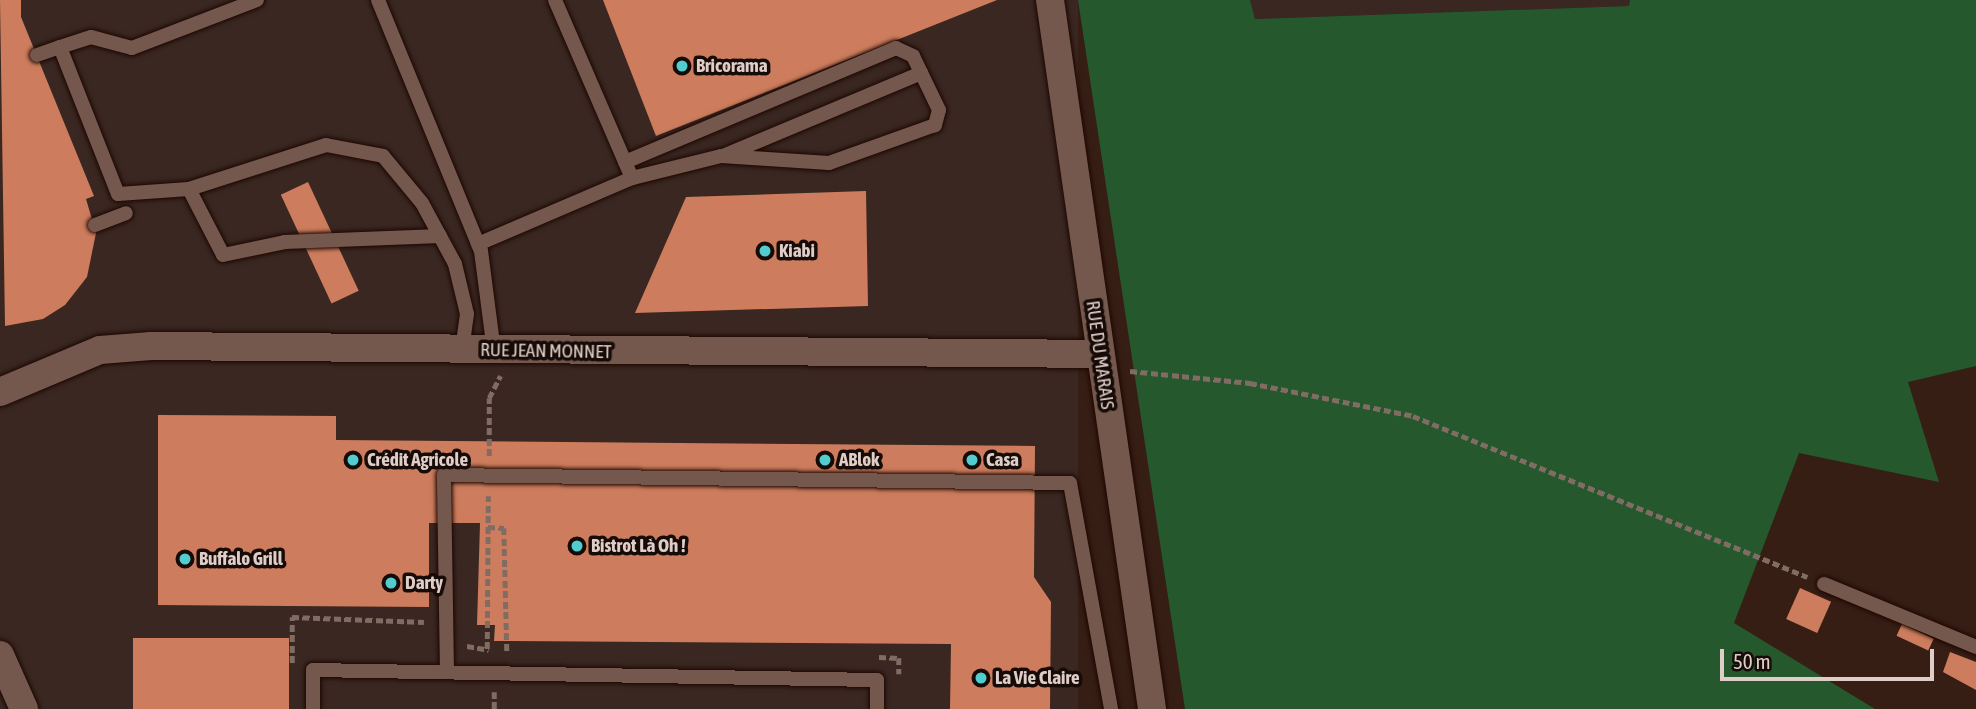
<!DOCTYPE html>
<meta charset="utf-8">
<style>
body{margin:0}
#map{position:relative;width:1976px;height:709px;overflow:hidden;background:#361e14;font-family:"Asap Condensed",sans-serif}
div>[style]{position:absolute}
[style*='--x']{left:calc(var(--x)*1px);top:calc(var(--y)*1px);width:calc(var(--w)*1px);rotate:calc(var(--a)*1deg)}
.commercial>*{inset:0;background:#3a2721;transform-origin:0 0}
.green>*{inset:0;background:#26582e}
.building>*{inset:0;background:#cd7d5d;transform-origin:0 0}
.path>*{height:4.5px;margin-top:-2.25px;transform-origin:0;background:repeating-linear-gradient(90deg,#816c64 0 7px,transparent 0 10.5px)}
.roads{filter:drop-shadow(0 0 2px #1d0701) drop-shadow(0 0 2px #1d0701)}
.service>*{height:14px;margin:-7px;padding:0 7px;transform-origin:7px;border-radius:7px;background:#75584d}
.minor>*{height:28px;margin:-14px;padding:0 14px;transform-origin:14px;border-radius:14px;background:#75584d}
.dots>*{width:19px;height:19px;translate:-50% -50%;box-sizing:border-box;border:4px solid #160b07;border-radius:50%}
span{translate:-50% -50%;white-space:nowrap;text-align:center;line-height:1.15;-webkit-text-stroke:7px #160b07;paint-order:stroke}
.poi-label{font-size:19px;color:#dfcec8;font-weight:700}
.left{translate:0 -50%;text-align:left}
.street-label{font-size:19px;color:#dfcec8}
.scale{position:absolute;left:1720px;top:649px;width:214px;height:32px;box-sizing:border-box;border:4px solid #dfcec8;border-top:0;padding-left:9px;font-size:21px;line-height:24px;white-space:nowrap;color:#dfcec8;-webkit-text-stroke:5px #160b07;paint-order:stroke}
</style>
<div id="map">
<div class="commercial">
<div style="left:0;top:0;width:1078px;height:709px"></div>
<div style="clip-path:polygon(1250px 0,1629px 0,1630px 6px,1255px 19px)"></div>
</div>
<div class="green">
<div style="clip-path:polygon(1078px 0,1250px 0,1255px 19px,1629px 6px,1630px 0,1976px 0,1976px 366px,1908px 382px,1939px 482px,1799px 453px,1734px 623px,1875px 709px,1185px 709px)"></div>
</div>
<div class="building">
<div style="clip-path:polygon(0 0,21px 0,21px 17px,94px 196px,86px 199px,96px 233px,87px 277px,65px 305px,43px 319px,5px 326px)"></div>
<div style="clip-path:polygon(603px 0,997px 0,656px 136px)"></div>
<div style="left:308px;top:182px;width:120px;height:30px;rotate:65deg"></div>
<div style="clip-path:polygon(866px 191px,868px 306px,635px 313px,686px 197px)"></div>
<div style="clip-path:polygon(158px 415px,336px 416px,336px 440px,1035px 446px,1034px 577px,1051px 602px,1050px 709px,950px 709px,951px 644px,494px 641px,495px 625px,477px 625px,480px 523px,429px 523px,429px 607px,158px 605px)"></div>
<div style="left:1800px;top:588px;width:34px;height:34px;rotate:24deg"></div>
<div style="left:1902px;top:624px;width:35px;height:13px;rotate:25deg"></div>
<div style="left:133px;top:638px;width:156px;height:71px"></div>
<div style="clip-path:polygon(1950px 652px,1976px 662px,1976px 690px,1943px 672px)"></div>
</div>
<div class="path">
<div style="--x:1130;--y:371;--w:121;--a:5.7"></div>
<div style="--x:1250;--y:383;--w:166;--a:11.4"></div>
<div style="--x:1413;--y:416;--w:426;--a:22.2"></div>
<div style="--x:489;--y:456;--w:58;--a:-90"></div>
<div style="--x:489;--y:398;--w:25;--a:-63"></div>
<div style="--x:488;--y:527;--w:16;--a:4"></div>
<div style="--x:504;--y:528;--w:123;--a:88.6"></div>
<div style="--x:467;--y:646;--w:22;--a:10"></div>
<div style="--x:487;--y:649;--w:153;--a:-89.6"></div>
<div style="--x:879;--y:657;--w:20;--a:3"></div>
<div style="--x:899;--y:658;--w:16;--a:90"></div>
<div style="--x:292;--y:663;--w:46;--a:-90"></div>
<div style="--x:292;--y:617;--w:132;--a:2.2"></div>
<div style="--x:494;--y:709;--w:17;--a:-90"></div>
</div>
<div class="roads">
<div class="service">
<div style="--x:257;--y:0;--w:134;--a:159"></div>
<div style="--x:132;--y:48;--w:42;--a:-165"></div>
<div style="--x:91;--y:37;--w:33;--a:162"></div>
<div style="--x:60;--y:47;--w:158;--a:68.5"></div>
<div style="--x:118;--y:194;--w:71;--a:-4"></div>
<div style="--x:189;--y:189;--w:144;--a:-17.8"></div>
<div style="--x:326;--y:145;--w:58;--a:10.9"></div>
<div style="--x:383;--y:156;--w:61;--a:50.3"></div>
<div style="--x:422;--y:203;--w:69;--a:61.6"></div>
<div style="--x:455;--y:264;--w:51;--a:76.5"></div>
<div style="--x:467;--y:314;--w:35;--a:98"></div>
<div style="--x:378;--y:0;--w:271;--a:67.7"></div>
<div style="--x:481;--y:251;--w:101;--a:82.6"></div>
<div style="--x:37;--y:55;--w:24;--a:-19"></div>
<div style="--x:723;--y:156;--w:215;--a:-22.7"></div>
<div style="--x:625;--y:162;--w:294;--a:-22.8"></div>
<div style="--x:896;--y:48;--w:19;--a:25"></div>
<div style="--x:913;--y:56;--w:60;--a:64.3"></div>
<div style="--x:939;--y:110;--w:16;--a:105"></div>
<div style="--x:935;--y:125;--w:113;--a:160.3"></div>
<div style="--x:829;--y:163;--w:108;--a:-176.3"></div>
<div style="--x:721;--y:156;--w:92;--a:166.1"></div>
<div style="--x:189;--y:189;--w:74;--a:62.7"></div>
<div style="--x:223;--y:255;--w:63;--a:-11.8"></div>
<div style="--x:285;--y:242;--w:155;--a:-2.2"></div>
<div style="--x:95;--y:225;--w:33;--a:-21"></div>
<div style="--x:478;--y:244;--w:168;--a:-23.2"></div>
<div style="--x:632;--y:178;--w:194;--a:-113.4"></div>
<div style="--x:1824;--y:584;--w:165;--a:22.5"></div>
<div style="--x:447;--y:672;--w:197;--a:-90.9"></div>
<div style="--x:444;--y:475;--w:626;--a:0.73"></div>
<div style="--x:1070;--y:483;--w:230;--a:79.7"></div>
<div style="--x:313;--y:709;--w:39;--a:-90"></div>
<div style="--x:313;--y:670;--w:564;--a:1.02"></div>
<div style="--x:877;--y:680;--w:29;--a:90"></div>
</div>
<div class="minor">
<div style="--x:1050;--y:0;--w:716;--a:81.81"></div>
<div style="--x:0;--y:392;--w:108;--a:-22.8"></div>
<div style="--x:100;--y:350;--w:51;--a:-4.5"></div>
<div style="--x:151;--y:346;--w:949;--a:0.48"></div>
<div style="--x:0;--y:655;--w:59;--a:66"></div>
</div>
</div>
<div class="dots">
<div style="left:682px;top:66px;background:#52cdcf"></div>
<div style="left:765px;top:251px;background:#52cdcf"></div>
<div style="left:353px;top:460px;background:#52cdcf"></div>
<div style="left:825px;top:460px;background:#52cdcf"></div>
<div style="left:972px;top:460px;background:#52cdcf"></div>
<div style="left:577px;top:546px;background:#52cdcf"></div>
<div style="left:185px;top:559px;background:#52cdcf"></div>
<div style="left:391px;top:583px;background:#52cdcf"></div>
<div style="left:981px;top:678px;background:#52cdcf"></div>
</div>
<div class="poi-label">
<span class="left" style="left:696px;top:66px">Bricorama</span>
<span class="left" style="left:779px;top:251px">Kiabi</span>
<span class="left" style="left:367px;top:460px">Crédit Agricole</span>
<span class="left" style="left:839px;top:460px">ABlok</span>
<span class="left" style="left:986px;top:460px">Casa</span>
<span class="left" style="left:591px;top:546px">Bistrot Là Oh !</span>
<span class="left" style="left:199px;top:559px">Buffalo Grill</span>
<span class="left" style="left:405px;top:583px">Darty</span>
<span class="left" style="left:995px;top:678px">La Vie Claire</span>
</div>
<div class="street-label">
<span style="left:546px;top:351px;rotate:1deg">RUE JEAN MONNET</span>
<span style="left:1100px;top:355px;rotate:82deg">RUE DU MARAIS</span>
</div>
<div class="scale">50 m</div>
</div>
